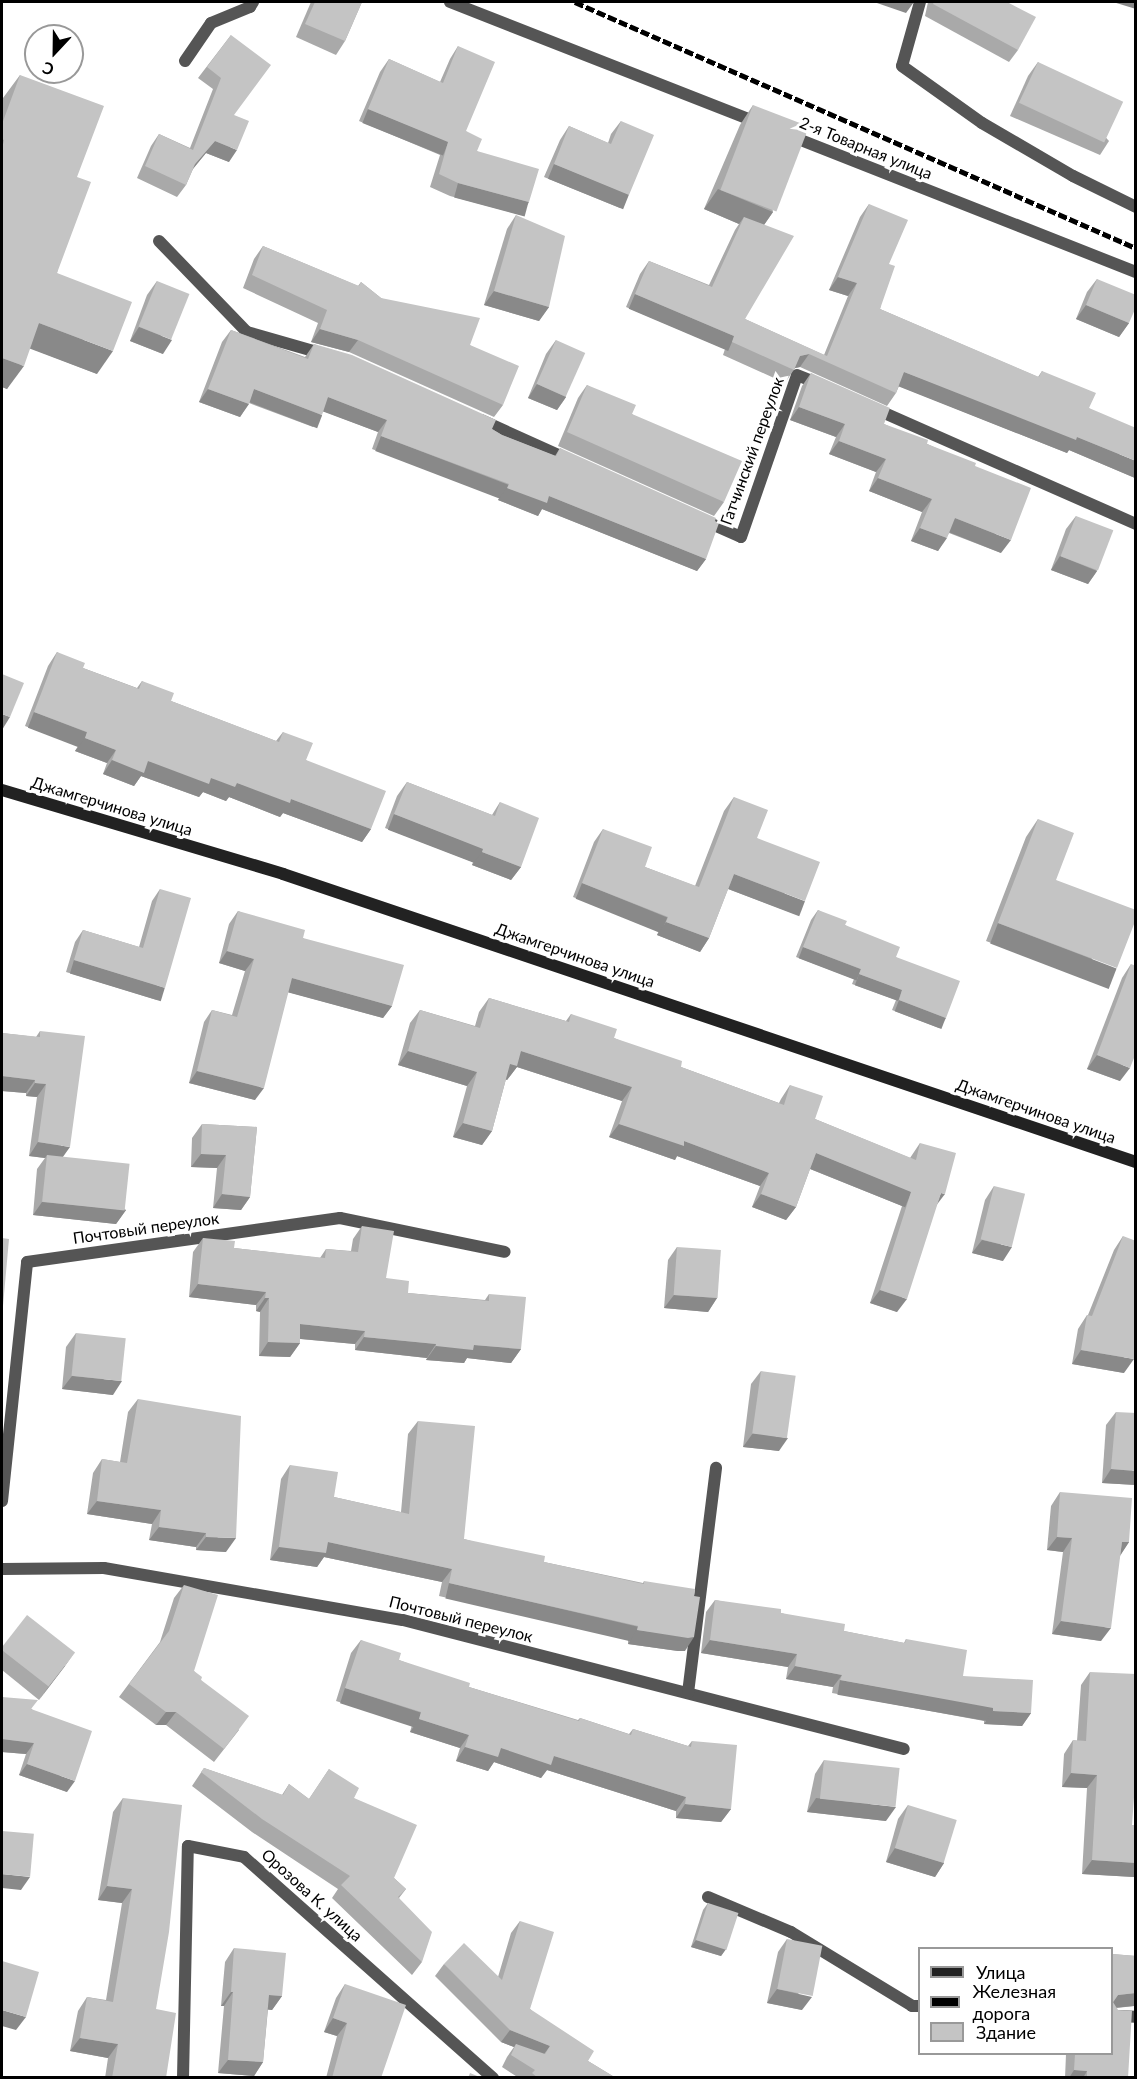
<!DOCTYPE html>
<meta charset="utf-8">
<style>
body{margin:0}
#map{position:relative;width:1137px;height:2079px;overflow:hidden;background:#fff;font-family:Lato,sans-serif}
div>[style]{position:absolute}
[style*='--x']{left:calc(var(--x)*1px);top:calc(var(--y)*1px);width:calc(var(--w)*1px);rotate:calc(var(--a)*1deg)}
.street>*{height:12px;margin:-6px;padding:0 6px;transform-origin:6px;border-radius:6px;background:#555}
.secondary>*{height:12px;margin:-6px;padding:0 6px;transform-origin:6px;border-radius:6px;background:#222}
.rail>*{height:4.5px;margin-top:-2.25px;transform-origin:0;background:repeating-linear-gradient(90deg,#000 0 9px,transparent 0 12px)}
.wall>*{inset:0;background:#a9a9a9}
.shaded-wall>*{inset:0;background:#898989;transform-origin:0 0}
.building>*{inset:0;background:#c4c4c4;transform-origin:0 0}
span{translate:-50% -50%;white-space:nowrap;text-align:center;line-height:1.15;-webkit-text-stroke:6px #fff;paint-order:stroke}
.street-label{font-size:16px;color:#000}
.frame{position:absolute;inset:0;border:3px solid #000;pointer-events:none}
.legend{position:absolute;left:918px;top:1947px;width:195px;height:108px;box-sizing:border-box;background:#fff;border:2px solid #999;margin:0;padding:8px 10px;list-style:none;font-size:18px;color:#000}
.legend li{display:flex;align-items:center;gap:12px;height:30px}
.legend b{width:30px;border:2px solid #999}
.north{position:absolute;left:24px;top:24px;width:60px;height:60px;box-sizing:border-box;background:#fff;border:2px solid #999;border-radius:50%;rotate:202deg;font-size:16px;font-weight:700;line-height:24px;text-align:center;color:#000}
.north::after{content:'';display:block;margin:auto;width:21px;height:27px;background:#000;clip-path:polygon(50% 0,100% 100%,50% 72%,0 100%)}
</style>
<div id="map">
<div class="street">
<div style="--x:450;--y:2;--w:331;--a:21.4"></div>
<div style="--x:920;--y:2;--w:66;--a:105.7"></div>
<div style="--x:902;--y:66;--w:98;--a:35.5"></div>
<div style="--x:982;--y:123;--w:105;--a:30.2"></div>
<div style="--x:1073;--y:176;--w:70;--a:26.2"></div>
<div style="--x:185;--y:61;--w:46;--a:-55.6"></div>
<div style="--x:211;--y:23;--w:42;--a:-22.3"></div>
<div style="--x:250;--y:7;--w:6;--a:-59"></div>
<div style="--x:788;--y:135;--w:374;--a:21.5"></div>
<div style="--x:159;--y:241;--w:127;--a:46"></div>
<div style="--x:247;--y:332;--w:80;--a:15.9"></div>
<div style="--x:873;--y:408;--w:287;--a:23.8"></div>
<div style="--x:481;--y:420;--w:97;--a:24.4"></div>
<div style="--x:705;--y:521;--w:39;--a:24"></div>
<div style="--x:741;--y:537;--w:171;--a:-70.9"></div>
<div style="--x:797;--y:375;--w:27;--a:22"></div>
<div style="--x:2;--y:1501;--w:240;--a:-84"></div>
<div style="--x:27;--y:1262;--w:316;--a:-8"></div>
<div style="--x:340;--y:1218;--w:168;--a:11.6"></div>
<div style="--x:2;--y:1569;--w:102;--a:-0.6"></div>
<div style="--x:104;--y:1568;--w:303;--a:9.9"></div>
<div style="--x:403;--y:1620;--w:517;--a:14.44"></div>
<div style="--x:688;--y:1693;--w:227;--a:-82.9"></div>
<div style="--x:708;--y:1897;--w:90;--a:22.9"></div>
<div style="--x:791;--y:1932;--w:142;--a:31.4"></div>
<div style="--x:912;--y:2006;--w:8;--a:0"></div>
<div style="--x:1112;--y:2016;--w:24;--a:2"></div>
<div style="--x:183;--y:2078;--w:232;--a:-88.8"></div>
<div style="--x:188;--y:1846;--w:57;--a:11.1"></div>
<div style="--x:244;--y:1857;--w:333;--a:41.6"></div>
</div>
<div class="secondary">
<div style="--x:2;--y:790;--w:293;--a:16.6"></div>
<div style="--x:283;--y:874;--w:900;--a:18.66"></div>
</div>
<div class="rail">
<div style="--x:575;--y:2;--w:613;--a:23.68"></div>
</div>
<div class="wall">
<div style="clip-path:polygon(311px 2px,362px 2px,345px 41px,336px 55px,296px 37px)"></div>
<div style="clip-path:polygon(928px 2px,1007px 2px,1018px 50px,1009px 62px,925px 16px)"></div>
<div style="clip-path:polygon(231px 35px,234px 115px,229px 162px,206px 153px,193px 169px,186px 185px,177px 197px,137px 178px,151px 146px,159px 134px,190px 148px,213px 89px,198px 78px)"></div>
<div style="clip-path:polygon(458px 46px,466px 131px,477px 151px,529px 202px,521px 215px,450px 196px,430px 187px,440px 155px,359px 121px,380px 72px,389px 59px,440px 82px,450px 59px)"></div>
<div style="clip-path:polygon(1038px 62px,1109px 141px,1100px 155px,1010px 116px,1028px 76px)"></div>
<div style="clip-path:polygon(20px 75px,77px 177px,57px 273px,97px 374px,30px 348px,7px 389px,2px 387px,2px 103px,3px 98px)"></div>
<div style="clip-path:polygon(753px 105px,773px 212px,764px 225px,745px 319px,824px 355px,848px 296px,829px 290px,860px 217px,869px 204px,889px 264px,880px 309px,1038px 377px,1042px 371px,1089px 408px,1135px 478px,1069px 450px,1067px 453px,899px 386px,896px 393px,887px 406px,800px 367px,795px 368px,785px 383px,723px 355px,725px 349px,626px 307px,640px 274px,649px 261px,709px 285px,735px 230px,739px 224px,704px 209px,740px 125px)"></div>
<div style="clip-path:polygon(621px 121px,620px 208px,544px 177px,560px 140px,569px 126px,608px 143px,611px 134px)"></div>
<div style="clip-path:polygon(516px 215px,549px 307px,539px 321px,484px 305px,507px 229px)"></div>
<div style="clip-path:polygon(263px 246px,358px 286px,361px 282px,381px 298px,470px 345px,503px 405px,494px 417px,349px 352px,311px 342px,318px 323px,243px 288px,254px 259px)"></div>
<div style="clip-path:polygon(1097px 279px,1129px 323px,1119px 337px,1076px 319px,1087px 292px)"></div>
<div style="clip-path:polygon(157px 281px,163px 354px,130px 341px,147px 295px)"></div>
<div style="clip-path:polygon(231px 330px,305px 357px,314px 344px,492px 429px,502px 435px,555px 456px,560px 448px,706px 559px,697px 571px,542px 509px,538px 516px,498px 500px,500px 497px,372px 449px,378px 432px,323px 411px,313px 427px,249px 403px,240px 417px,199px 402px,222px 342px)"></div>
<div style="clip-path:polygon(556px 340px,566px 397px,557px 410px,528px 398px,546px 354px)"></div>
<div style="clip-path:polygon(811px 373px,884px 424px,975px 466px,1001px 553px,949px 533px,938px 551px,911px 541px,922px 512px,869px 491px,876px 472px,829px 454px,836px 437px,790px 420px,802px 386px)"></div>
<div style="clip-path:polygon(587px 385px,632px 414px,724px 502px,714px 516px,558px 446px,578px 398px)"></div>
<div style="clip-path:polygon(1076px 516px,1097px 571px,1088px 584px,1051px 570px,1066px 529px)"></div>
<div style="clip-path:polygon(57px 652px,83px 668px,137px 688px,142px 681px,171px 701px,276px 741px,283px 732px,306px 760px,371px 829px,362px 842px,283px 813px,280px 817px,229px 797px,226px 801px,203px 792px,199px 797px,141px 776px,134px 786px,103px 774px,107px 763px,75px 751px,78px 746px,25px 726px,48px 666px)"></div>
<div style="clip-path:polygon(407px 782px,492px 815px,500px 802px,521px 867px,511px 880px,472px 865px,473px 862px,385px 828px,397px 796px)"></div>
<div style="clip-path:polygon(734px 797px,757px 838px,795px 914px,728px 889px,709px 938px,700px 952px,657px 935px,659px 930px,573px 897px,594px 842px,603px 829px,645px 867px,695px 886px,724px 811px)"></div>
<div style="clip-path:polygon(1038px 819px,1056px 880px,1104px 985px,986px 941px,1026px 837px)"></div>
<div style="clip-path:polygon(160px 889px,157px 1000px,66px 972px,75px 942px,83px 930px,139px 947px,152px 901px)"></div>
<div style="clip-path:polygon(818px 910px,845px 925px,896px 957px,946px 1018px,939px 1028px,892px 1010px,896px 1000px,852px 984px,854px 979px,796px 957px,811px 920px)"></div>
<div style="clip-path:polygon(238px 911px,303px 938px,392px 1006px,383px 1018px,288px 992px,255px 1100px,189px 1083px,204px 1022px,212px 1010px,232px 1015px,245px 971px,219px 963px,229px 924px)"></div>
<div style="clip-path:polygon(1131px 964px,1120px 1081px,1087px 1069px,1122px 978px)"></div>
<div style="clip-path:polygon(489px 998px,566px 1021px,571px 1014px,614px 1038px,681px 1067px,779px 1103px,781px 1099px,790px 1085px,815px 1119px,910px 1158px,920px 1143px,937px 1204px,897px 1312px,870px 1303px,902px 1206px,810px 1169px,796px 1207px,786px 1220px,752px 1207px,760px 1186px,677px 1156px,675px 1160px,609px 1137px,622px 1101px,517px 1067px,507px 1080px,506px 1079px,492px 1131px,482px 1145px,453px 1137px,467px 1086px,398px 1065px,410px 1023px,420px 1010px,475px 1026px,479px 1012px)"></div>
<div style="clip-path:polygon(40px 1031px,63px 1157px,126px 1210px,116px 1224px,33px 1215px,37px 1169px,45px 1158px,29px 1156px,37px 1097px,26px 1096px,26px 1093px,2px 1091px,2px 1033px,36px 1037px)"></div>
<div style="clip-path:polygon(202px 1124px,257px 1127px,250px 1197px,241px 1210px,213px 1208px,217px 1168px,191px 1167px,192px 1138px)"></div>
<div style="clip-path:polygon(994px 1186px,1003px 1261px,972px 1253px,985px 1200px)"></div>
<div style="clip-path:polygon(362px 1226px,386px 1278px,408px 1293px,485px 1300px,489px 1294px,521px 1349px,511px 1363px,467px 1358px,464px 1363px,426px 1360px,427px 1358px,355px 1350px,355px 1344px,300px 1339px,300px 1343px,290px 1357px,259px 1356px,260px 1312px,256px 1311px,256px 1305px,189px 1297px,193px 1252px,203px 1238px,234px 1248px,320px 1258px,326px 1249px,351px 1251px,353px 1239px)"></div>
<div style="clip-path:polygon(1123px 1236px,1124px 1373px,1072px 1364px,1078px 1329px,1087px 1315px,1088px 1315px,1114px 1250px)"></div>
<div style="clip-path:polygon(677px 1247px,717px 1298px,708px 1312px,664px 1308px,668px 1260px)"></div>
<div style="clip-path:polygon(76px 1333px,113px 1395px,62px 1389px,66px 1347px)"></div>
<div style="clip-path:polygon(761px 1371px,779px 1451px,743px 1447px,751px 1384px)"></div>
<div style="clip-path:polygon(138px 1399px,226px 1552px,196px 1550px,196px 1547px,149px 1540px,152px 1524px,87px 1514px,93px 1473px,102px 1459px,120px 1462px,128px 1412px)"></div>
<div style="clip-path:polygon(1116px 1412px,1136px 1485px,1102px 1483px,1106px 1425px)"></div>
<div style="clip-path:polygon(418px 1421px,464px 1539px,544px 1562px,643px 1583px,644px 1581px,685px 1651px,678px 1651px,628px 1644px,628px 1639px,439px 1596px,442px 1582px,324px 1557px,317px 1567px,270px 1560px,281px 1479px,290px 1465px,334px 1497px,401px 1512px,408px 1434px)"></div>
<div style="clip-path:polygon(1060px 1492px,1129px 1542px,1120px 1555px,1101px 1641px,1052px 1634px,1063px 1552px,1047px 1550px,1051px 1506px)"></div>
<div style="clip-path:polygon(184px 1585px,194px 1671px,239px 1730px,214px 1762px,166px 1725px,156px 1725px,119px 1697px,160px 1642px,174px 1598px)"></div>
<div style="clip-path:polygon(715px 1600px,781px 1613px,844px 1631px,904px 1643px,906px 1639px,963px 1676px,1031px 1713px,1022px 1726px,984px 1724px,984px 1721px,832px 1693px,833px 1687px,786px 1679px,788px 1667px,701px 1653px,706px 1612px)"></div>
<div style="clip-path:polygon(361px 1640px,399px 1660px,469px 1687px,578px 1720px,580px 1718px,629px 1734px,633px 1729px,688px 1746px,692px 1741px,731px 1809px,721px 1822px,676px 1818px,676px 1811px,547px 1770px,541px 1778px,494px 1762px,488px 1771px,456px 1761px,460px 1748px,410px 1732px,412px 1725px,336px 1701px,351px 1653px)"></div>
<div style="clip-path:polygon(2px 1649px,65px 1666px,39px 1700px,2px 1670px)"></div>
<div style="clip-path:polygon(1090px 1672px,1132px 1825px,1136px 1825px,1136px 1874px,1134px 1877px,1082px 1874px,1087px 1788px,1062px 1787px,1064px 1754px,1073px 1740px,1077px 1741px,1081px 1685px)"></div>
<div style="clip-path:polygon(2px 1697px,32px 1709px,67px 1792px,19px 1775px,26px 1754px,2px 1752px)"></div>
<div style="clip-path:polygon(824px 1760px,886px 1821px,807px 1812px,815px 1774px)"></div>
<div style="clip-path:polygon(204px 1768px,282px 1795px,289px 1784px,309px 1799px,329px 1769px,354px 1798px,394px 1878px,406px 1889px,399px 1898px,422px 1962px,412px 1975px,332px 1898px,338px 1889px,252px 1832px,192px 1786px)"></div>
<div style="clip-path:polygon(123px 1798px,156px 2009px,166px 2078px,105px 2078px,108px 2058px,70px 2051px,78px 2011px,87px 1997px,106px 2000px,122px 1903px,98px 1900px,113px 1812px)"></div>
<div style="clip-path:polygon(908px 1805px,944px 1863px,935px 1877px,886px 1862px,898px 1819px)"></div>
<div style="clip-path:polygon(708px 1903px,726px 1949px,721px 1956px,691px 1947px,703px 1910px)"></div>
<div style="clip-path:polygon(520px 1921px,530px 2009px,588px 2061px,616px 2078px,519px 2078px,502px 2067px,507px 2057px,514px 2047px,501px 2042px,435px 1976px,444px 1964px,498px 1977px,511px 1933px)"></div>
<div style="clip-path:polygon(787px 1939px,802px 2010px,767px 2003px,778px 1952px)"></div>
<div style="clip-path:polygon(234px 1948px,282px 1996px,272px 2010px,268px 2009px,263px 2062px,254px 2076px,218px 2073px,224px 2006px,221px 2006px,225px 1962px)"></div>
<div style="clip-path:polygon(1112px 1954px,1136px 1956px,1136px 2004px,1134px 2006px,1117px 2008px,1128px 2078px,1065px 2078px,1066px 2054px,1112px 2054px)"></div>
<div style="clip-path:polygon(345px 1984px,381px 2078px,326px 2078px,337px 2036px,324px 2032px,336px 1998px)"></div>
</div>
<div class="shaded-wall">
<div style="clip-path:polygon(874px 2px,914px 2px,906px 13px)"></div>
<div style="clip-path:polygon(1113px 2px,1136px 2px,1136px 9px)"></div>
<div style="left:368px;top:109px;width:87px;height:15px;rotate:22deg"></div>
<div style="clip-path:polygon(215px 141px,237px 150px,229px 162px,206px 153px,187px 176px,195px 164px)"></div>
<div style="left:554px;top:164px;width:81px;height:16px;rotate:22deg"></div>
<div style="left:458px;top:183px;width:73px;height:15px;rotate:15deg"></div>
<div style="clip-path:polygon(718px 189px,773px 212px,759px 232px,744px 217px,739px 224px,704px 209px)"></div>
<div style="clip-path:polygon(838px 277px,857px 283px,848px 296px,829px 290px)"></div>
<div style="clip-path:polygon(494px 291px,549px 307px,539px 321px,484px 305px)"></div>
<div style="left:635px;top:294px;width:108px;height:16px;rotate:23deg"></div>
<div style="clip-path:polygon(1086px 305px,1129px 323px,1119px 337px,1076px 319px)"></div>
<div style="clip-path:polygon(39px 323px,113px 351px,97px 374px,23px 346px)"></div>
<div style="clip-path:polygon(139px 327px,172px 340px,163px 354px,130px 341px)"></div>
<div style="clip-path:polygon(320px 329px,358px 340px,349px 352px,311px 342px)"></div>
<div style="clip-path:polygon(809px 354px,800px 367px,791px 369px,800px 356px)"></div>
<div style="clip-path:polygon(2px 358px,24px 366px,7px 389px,2px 387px)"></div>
<div style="clip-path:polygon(904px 372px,1077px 437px,1136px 461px,1136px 477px,1135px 478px,1069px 450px,1067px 453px,895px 385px)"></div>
<div style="clip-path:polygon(537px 384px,566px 397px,557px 410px,528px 398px)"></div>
<div style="clip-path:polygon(208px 389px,249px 404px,240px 417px,199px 402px)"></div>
<div style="left:254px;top:389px;width:73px;height:14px;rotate:21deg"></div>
<div style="clip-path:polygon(328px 397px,387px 420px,378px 432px,319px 410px)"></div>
<div style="clip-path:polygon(799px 407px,845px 424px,836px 437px,790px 420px)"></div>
<div style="left:381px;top:436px;width:137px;height:16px;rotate:21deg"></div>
<div style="clip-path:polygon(839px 441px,886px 459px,876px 472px,829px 454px)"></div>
<div style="clip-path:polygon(878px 478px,932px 499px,922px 512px,869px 491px)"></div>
<div style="clip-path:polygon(507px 488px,549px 496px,706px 559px,697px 571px,542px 509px,538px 516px,498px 500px)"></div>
<div style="clip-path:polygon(955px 518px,1011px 540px,1001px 553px,946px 531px)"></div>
<div style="clip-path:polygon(920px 528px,947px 538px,938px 551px,911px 541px)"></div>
<div style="clip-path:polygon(1060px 556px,1097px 571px,1088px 584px,1051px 570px)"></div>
<div style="left:34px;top:712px;width:57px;height:17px;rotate:21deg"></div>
<div style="clip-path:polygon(2px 714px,10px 717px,2px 730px)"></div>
<div style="clip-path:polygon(85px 738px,116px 750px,107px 763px,75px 751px)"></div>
<div style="clip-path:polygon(112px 760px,148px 761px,211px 778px,237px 783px,291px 799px,371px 829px,362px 842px,283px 813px,280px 817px,229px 797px,226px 801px,203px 792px,199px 797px,141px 776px,134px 786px,103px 774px)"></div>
<div style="left:394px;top:814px;width:96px;height:17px;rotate:21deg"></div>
<div style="clip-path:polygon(482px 852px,521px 867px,511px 880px,472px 865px)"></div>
<div style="left:734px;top:874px;width:76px;height:16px;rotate:21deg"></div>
<div style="left:582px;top:883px;width:92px;height:17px;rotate:22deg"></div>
<div style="clip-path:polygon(666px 922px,709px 938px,700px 952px,657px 935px)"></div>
<div style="left:998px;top:923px;width:127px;height:22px;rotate:21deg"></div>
<div style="left:803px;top:947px;width:62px;height:12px;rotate:21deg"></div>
<div style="clip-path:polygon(227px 951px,254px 959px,245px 971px,219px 963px)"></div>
<div style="left:74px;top:960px;width:95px;height:14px;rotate:17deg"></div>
<div style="left:859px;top:974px;width:46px;height:12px;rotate:20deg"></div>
<div style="clip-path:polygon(292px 978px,392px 1006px,383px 1018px,283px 991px)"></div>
<div style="left:899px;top:1000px;width:50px;height:12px;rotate:21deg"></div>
<div style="clip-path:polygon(408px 1051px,477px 1072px,467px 1086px,398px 1065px)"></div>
<div style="clip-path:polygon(521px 1051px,632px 1087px,622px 1101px,517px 1067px,507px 1080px,500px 1077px,510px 1064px)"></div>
<div style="clip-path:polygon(1097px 1055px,1130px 1068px,1120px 1081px,1087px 1069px)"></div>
<div style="clip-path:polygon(197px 1071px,264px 1088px,255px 1100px,189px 1083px)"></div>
<div style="clip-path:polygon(2px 1076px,35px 1080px,26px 1093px,2px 1091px)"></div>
<div style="clip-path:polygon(35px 1083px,46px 1084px,37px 1097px,26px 1096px)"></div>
<div style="clip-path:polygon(463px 1123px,492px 1131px,482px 1145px,453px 1137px)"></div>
<div style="clip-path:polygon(619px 1124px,684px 1141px,769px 1173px,760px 1186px,677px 1156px,675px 1160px,609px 1137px)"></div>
<div style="clip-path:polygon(38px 1142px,70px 1147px,60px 1161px,47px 1155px,45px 1158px,29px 1156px)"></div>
<div style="left:816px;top:1153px;width:103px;height:17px;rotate:22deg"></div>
<div style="clip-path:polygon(201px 1154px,226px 1155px,217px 1168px,191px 1167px)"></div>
<div style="clip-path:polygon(941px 1193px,945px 1194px,935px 1207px)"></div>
<div style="clip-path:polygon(222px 1194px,250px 1197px,241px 1210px,213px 1208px)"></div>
<div style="clip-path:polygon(761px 1194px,796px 1207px,786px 1220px,752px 1207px)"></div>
<div style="clip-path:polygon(42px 1202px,126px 1210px,116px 1224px,33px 1215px)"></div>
<div style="clip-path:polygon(982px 1240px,1012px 1247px,1003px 1261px,972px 1253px)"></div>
<div style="clip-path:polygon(198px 1284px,266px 1292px,256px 1305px,189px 1297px)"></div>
<div style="clip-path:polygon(880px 1290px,907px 1299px,897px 1312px,870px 1303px)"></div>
<div style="clip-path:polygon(674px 1295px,717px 1298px,708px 1312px,664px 1308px)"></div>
<div style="clip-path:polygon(265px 1298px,269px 1298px,260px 1312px,256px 1311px)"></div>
<div style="clip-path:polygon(300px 1324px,365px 1331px,355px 1344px,291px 1338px)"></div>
<div style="clip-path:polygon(364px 1337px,436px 1344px,427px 1358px,355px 1350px)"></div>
<div style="clip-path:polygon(268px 1342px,300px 1343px,290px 1357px,259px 1356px)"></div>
<div style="clip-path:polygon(474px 1345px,521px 1349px,511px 1363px,467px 1358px,464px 1363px,426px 1360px,436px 1346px)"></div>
<div style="clip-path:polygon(1081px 1350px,1134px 1359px,1124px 1373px,1072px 1364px)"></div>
<div style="clip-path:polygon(72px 1376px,122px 1381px,113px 1395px,62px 1389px)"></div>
<div style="clip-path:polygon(753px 1433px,788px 1438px,779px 1451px,743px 1447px)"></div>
<div style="clip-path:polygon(1111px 1469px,1136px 1471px,1136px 1485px,1102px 1483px)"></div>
<div style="clip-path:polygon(97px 1501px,161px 1510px,152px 1524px,87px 1514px)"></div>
<div style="clip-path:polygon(159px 1527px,206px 1533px,196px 1547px,149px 1540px)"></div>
<div style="clip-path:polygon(206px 1537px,236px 1538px,226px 1552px,196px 1550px)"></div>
<div style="clip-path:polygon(1057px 1537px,1072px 1538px,1063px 1552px,1047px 1550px)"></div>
<div style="clip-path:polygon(328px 1542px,452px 1569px,442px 1582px,324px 1557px,317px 1567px,270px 1560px,279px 1547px)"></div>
<div style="clip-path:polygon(1122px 1542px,1129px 1542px,1120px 1556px)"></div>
<div style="left:449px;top:1583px;width:194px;height:16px;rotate:13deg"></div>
<div style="clip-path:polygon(1061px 1621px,1111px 1628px,1101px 1641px,1052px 1634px)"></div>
<div style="clip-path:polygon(637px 1630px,694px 1637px,685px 1651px,678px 1651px,628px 1644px)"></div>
<div style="clip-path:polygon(710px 1640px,797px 1654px,788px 1667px,701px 1653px)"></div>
<div style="clip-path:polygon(75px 1652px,65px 1666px,39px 1700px,49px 1686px)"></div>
<div style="clip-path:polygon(795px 1666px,842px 1675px,833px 1687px,786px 1679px)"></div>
<div style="left:840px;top:1680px;width:156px;height:15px;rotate:10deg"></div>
<div style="left:345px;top:1688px;width:80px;height:16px;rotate:18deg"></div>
<div style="clip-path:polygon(993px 1711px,1031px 1713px,1022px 1726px,984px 1724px)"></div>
<div style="clip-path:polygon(166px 1712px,176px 1712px,166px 1725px,156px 1725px)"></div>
<div style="clip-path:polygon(419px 1719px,469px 1735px,460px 1748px,410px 1732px)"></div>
<div style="clip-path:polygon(2px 1739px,34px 1743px,26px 1754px,2px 1752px)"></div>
<div style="clip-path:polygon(465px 1747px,501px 1748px,554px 1756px,686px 1797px,676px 1811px,547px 1770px,541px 1778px,494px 1762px,488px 1771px,456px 1761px)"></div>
<div style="clip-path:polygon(27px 1764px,75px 1781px,67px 1792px,19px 1775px)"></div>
<div style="clip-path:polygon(1071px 1773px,1097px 1775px,1087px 1788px,1062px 1787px)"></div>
<div style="clip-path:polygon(816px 1798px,896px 1807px,886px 1821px,807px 1812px)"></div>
<div style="clip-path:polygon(685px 1804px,731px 1809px,721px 1822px,676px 1818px)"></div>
<div style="clip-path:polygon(895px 1848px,944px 1863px,935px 1877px,886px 1862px)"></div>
<div style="clip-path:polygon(1092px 1860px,1136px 1863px,1136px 1874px,1134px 1877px,1082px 1874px)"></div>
<div style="clip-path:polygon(2px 1874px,30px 1877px,21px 1890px,2px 1888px)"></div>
<div style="clip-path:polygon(107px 1886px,132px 1889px,122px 1903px,98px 1900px)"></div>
<div style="clip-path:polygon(696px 1940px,726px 1949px,721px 1956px,691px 1947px)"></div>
<div style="clip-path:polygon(777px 1989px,812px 1997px,802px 2010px,767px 2003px)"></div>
<div style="clip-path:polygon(231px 1992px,233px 1992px,224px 2006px,221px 2006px)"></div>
<div style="clip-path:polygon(1136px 1993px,1136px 2004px,1134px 2006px,1112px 2008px,1112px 2004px,1118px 1995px)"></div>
<div style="clip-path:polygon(269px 1995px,282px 1996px,272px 2010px,259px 2009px)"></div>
<div style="clip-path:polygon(2px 2010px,26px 2017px,16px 2030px,2px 2026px)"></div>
<div style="clip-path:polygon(333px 2018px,347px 2023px,337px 2036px,324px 2032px)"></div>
<div style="clip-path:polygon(510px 2030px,550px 2046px,541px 2058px,516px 2044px,514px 2047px,501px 2042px)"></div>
<div style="clip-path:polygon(80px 2038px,118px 2044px,108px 2058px,70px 2051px)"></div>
<div style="clip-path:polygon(228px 2060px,263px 2062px,254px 2076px,218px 2073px)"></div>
<div style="clip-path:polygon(1074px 2070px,1087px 2071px,1083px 2078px,1069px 2078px)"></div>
</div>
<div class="building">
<div style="clip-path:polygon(315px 2px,362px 2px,345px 41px,305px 24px)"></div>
<div style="clip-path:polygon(934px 2px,1007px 2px,1036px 17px,1018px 50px,933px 4px)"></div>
<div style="clip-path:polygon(231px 35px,271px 65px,234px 115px,249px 121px,237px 150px,215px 141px,195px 164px,186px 185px,145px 166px,159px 134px,193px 150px,221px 78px,207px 67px)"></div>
<div style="clip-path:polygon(458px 46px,495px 62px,466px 131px,482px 139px,477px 151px,539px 169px,529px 202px,458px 183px,439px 174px,448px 142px,368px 109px,389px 59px,443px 83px)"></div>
<div style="left:1038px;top:62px;width:94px;height:45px;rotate:25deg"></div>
<div style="clip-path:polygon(20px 75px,104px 106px,77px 177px,91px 182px,57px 273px,132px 302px,113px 351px,39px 323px,24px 366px,2px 358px,2px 149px,4px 140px,2px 139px,2px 124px)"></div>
<div style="left:753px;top:105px;width:60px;height:91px;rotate:21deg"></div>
<div style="clip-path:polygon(621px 121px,654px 135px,629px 195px,554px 164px,569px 126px,611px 144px)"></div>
<div style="clip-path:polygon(869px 204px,908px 220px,889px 264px,895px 266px,880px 309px,1039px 377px,1042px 371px,1096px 393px,1089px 408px,1136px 428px,1136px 461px,1077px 437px,1076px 440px,904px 372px,896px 393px,809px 354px,800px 356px,794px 370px,732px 342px,734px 336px,635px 294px,649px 261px,712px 287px,744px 217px,794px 236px,745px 319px,827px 356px,857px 283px,838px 277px)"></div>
<div style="clip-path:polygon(516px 215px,565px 236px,549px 307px,494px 291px)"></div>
<div style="clip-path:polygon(263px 246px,359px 286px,361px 282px,381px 298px,480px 318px,470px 345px,519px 366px,503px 405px,358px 340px,320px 329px,327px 310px,252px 275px)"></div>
<div style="clip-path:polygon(1097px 279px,1136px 295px,1136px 307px,1129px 323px,1086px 305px)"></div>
<div style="left:157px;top:281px;width:35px;height:49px;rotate:22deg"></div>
<div style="clip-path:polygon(231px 330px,308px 359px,314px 344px,352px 355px,496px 420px,492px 429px,502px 435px,556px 456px,560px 448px,716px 518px,715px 521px,719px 523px,706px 559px,549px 496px,547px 503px,507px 488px,509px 484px,381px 436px,387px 420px,328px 397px,322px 415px,254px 389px,249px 404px,208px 389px)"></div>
<div style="left:556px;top:340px;width:32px;height:48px;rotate:24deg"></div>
<div style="clip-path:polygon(811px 373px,890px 408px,884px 424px,928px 440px,927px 444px,976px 463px,975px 466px,1031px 488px,1011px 540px,955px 518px,947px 538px,920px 528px,932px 499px,878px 478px,886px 459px,839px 441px,845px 424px,799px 407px)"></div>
<div style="clip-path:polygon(587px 385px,636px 405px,632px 414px,742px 461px,724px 502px,567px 432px)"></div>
<div style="left:1076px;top:516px;width:40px;height:43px;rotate:21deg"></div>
<div style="clip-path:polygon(57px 652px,85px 663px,83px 668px,139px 689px,142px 681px,174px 693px,171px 701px,279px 742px,283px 732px,313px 743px,306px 760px,386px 791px,371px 829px,291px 799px,290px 803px,237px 783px,235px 787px,211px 778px,209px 784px,148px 761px,144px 773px,112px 760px,116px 750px,85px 738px,87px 732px,34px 712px)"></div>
<div style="clip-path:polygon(2px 674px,24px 683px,10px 717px,2px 714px)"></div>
<div style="clip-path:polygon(407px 782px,495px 816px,500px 802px,539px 818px,521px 867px,482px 852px,483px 849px,394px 814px)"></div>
<div style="clip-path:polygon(734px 797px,768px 810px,757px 838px,820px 862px,805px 901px,734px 874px,709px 938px,666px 922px,668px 917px,582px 883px,603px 829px,652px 847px,645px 867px,699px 887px)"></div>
<div style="clip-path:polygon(1038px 819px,1074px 833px,1056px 880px,1136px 910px,1136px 919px,1117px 968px,998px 923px)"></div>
<div style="clip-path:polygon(160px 889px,191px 898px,165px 988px,74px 960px,83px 930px,143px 948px)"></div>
<div style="clip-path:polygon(818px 910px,847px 921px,845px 925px,900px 947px,896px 957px,960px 981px,946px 1018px,899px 1000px,902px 990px,859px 974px,861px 969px,803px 947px)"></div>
<div style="clip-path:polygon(238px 911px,305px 930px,303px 938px,404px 965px,392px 1006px,292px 978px,264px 1088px,197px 1071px,212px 1010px,237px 1017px,254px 959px,227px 951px)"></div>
<div style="clip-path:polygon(1131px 964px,1136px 966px,1136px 1053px,1130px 1068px,1097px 1055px)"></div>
<div style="clip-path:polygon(489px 998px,569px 1022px,571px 1014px,617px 1029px,614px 1038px,682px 1061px,681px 1067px,784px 1105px,790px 1085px,823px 1096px,815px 1119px,916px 1160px,920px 1143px,956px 1153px,945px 1194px,941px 1193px,907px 1299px,880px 1290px,911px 1192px,816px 1153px,796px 1207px,761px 1194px,769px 1173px,684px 1141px,684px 1146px,619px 1124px,632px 1087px,521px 1051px,517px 1066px,510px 1064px,492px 1131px,463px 1123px,477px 1072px,408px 1051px,420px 1010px,480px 1028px)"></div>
<div style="clip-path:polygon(40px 1031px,85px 1036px,70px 1147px,38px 1142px,46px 1084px,35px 1083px,35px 1080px,2px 1076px,2px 1033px,40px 1037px)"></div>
<div style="clip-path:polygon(202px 1124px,257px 1127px,250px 1197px,222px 1194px,226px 1155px,201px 1154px)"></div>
<div style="left:47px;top:1155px;width:83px;height:47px;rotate:6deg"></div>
<div style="left:994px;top:1186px;width:32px;height:55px;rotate:14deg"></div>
<div style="clip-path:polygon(362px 1226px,394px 1231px,386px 1278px,409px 1281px,408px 1293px,489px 1301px,489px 1294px,526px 1297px,521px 1349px,474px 1345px,473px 1350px,436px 1346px,436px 1344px,364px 1337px,365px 1331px,300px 1324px,300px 1343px,268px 1342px,269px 1298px,265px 1298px,266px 1292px,198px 1284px,203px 1238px,235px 1241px,234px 1248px,325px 1258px,326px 1249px,358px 1252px)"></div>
<div style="clip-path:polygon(1123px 1236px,1136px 1241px,1136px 1348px,1134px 1359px,1081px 1350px,1087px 1315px,1092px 1316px)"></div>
<div style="clip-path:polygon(2px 1238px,9px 1239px,2px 1317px)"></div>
<div style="left:677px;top:1247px;width:44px;height:48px;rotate:4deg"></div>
<div style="left:76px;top:1333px;width:50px;height:43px;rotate:6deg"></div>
<div style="left:761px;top:1371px;width:35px;height:63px;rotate:8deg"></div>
<div style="clip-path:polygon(138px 1399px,241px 1416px,236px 1538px,206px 1537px,206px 1533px,159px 1527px,161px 1510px,97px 1501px,102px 1459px,127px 1463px)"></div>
<div style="clip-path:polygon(1116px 1412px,1136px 1413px,1136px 1471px,1111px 1469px)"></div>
<div style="clip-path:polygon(418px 1421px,475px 1426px,464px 1539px,545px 1556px,544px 1562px,644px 1584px,644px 1581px,695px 1589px,694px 1596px,700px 1597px,694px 1637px,688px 1638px,637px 1630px,638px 1626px,449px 1583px,452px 1569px,328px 1542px,326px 1553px,279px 1547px,290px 1465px,338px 1472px,334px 1497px,409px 1514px)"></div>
<div style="clip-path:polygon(1060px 1492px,1132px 1498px,1129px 1542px,1122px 1542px,1111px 1628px,1061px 1621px,1072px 1538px,1057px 1537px)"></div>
<div style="clip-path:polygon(184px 1585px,218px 1595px,194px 1671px,202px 1677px,201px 1680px,249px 1716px,224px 1749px,176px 1712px,166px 1712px,129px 1684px,169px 1631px)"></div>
<div style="clip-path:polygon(715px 1600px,781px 1609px,781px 1613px,845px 1624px,844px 1631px,905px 1643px,906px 1639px,967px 1650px,963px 1676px,1033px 1680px,1031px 1713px,993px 1711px,993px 1708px,840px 1680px,842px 1675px,795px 1666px,797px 1654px,710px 1640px)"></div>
<div style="left:27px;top:1615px;width:61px;height:43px;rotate:38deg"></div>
<div style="clip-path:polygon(361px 1640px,401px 1653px,399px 1660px,470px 1683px,469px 1687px,579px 1721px,580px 1718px,631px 1735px,633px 1729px,691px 1747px,692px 1741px,737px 1745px,731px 1809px,685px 1804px,686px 1797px,554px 1756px,551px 1765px,501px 1748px,498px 1757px,465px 1747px,469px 1735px,419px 1719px,421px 1712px,345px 1688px)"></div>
<div style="clip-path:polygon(1090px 1672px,1136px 1674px,1136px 1770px,1132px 1825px,1136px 1825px,1136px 1863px,1092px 1860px,1097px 1775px,1071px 1773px,1073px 1740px,1086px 1741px)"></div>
<div style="clip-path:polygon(2px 1697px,38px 1700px,31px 1709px,92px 1731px,75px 1781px,27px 1764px,34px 1743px,2px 1739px)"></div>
<div style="left:824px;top:1760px;width:76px;height:39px;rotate:6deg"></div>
<div style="clip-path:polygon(204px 1768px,283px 1795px,289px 1784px,309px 1799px,329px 1769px,359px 1788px,354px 1798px,417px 1825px,394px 1878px,406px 1889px,398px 1897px,432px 1932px,422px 1962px,341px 1885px,350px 1876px,262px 1819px,201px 1772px)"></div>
<div style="clip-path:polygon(123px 1798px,182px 1805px,169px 1932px,156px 2009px,176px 2013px,166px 2078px,112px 2078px,118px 2044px,80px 2038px,87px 1997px,113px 2002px,132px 1889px,107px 1886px)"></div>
<div style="left:908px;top:1805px;width:51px;height:45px;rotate:17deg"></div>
<div style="left:2px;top:1831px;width:32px;height:43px;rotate:5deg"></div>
<div style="left:708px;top:1903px;width:32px;height:39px;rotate:18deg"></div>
<div style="clip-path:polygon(520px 1921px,554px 1932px,530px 2009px,594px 2051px,588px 2061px,616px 2078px,538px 2078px,532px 2073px,535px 2070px,511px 2055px,516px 2044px,545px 2054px,550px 2046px,510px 2030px,444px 1964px,464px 1943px,502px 1980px)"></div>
<div style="left:787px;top:1939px;width:36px;height:51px;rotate:11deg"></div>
<div style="clip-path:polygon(234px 1948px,286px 1953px,282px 1996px,269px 1995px,263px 2062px,228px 2060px,233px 1992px,231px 1992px)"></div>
<div style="clip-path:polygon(1112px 1954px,1136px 1956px,1136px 1993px,1118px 1995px,1113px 2002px,1118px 2010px,1132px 2011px,1128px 2078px,1087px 2078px,1087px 2071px,1074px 2070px,1075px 2054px,1112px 2054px)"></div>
<div style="clip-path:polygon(2px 1961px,39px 1972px,26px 2017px,2px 2010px)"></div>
<div style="clip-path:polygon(345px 1984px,406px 2005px,381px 2078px,332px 2078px,347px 2023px,333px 2018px)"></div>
<div style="clip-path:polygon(470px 2073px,482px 2078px,468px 2078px)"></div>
</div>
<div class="street-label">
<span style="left:866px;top:148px;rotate:22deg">2-я Товарная улица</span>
<span style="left:752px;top:451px;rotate:-70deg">Гатчинский переулок</span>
<span style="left:112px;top:806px;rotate:17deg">Джамгерчинова улица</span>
<span style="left:575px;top:955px;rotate:19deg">Джамгерчинова улица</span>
<span style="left:1036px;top:1111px;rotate:19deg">Джамгерчинова улица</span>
<span style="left:146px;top:1228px;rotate:-8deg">Почтовый переулок</span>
<span style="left:461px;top:1619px;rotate:14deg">Почтовый переулок</span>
<span style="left:312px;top:1895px;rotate:42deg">Орозова К. улица</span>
</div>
<div class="frame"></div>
<ul class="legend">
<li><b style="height:8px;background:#222"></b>Улица</li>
<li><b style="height:8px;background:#000"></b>Железная дорога</li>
<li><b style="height:16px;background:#c4c4c4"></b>Здание</li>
</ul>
<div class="north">С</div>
</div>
